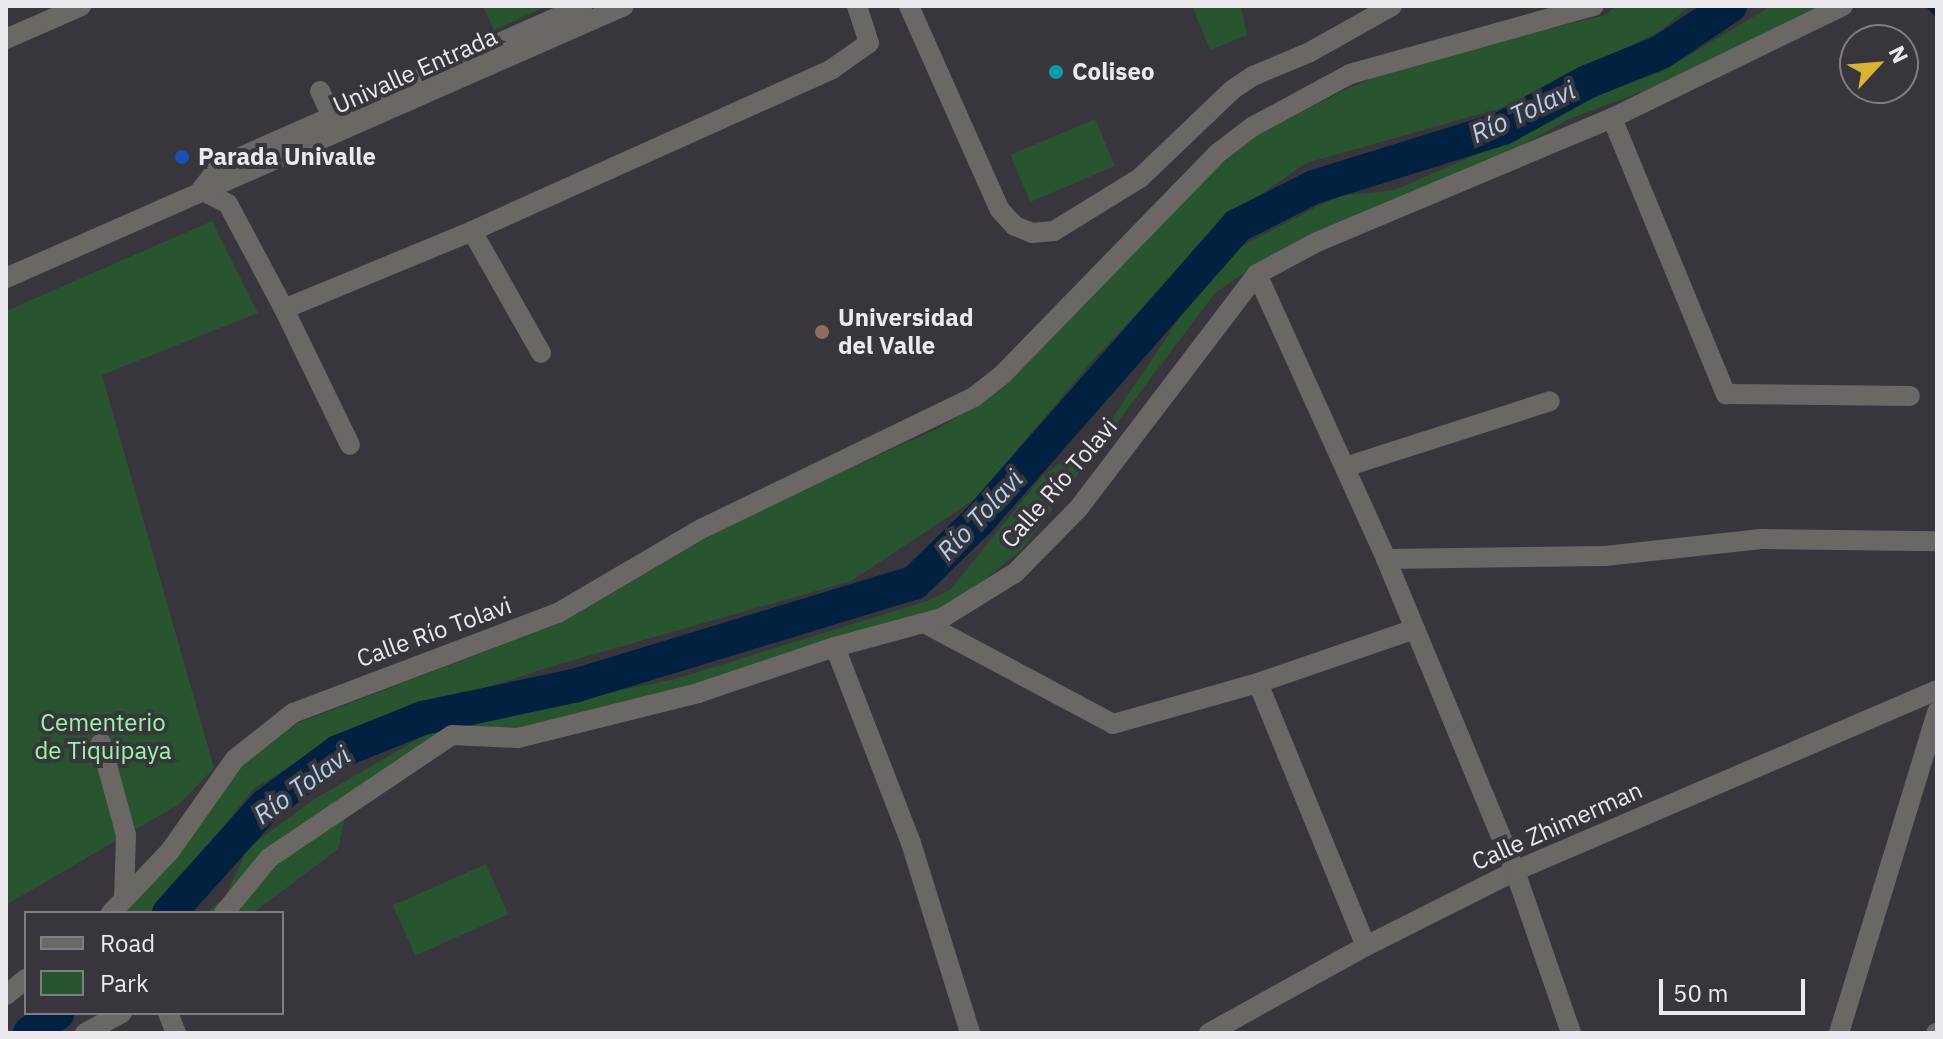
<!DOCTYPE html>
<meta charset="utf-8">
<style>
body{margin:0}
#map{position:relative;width:1943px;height:1039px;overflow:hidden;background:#39353c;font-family:"IBM Plex Sans",sans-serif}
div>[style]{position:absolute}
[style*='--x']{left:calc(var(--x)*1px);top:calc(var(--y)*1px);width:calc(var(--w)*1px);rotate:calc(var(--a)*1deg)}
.green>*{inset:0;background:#295430;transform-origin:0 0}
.stream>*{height:6px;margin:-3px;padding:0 3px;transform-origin:3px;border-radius:3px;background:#002240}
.river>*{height:34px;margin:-17px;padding:0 17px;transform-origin:17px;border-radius:17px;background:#002240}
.minor>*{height:20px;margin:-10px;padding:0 10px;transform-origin:10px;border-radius:10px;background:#6a6765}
.dots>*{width:22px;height:22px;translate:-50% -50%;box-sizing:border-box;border:4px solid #39353c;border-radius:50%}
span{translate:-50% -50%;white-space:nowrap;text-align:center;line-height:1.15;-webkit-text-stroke:8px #39353c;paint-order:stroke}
.street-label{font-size:24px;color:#eceaee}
.poi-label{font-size:24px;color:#eceaee;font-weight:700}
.left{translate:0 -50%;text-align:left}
.park-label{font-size:24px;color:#98f6a4}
.water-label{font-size:26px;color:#b1d1f2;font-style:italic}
.frame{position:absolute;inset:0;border:8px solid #eceaee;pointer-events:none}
.legend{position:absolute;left:24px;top:911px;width:260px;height:104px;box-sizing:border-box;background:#39353c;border:2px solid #817d83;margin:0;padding:10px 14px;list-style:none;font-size:24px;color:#eceaee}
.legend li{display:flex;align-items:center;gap:16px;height:40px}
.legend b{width:40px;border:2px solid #817d83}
.north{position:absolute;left:1839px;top:24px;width:80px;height:80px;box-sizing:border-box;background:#39353c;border:2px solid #817d83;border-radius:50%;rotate:64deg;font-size:22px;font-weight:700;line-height:32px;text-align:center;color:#eceaee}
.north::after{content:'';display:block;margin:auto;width:28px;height:36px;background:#d9b334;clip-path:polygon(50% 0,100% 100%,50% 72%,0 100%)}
.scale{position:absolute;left:1659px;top:979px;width:146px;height:36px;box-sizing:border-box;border:4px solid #eceaee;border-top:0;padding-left:10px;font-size:24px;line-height:28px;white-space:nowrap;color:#eceaee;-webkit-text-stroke:6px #39353c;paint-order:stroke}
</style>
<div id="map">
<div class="green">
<div style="clip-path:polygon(483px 6px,547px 6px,494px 30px)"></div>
<div style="clip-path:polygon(1192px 6px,1241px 6px,1247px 35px,1210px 50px)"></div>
<div style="clip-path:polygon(1616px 6px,1690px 6px,1660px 31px,1502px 108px,1306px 163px,1229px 216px,1093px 360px,975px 499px,851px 581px,553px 666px,344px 733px,253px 789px,157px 913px,125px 913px,246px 760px,298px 723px,565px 621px,740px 518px,939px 428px,1000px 390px,1211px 173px,1254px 137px,1344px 90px,1404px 65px,1605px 15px)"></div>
<div style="clip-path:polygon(1771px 6px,1827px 6px,1691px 73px,1567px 120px,1513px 151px,1254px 266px,1215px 293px,1022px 549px,955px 604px,696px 685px,515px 731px,475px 730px,350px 794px,338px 849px,253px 913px,206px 913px,225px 897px,248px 848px,316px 798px,439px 727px,675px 679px,927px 601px,950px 590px,1040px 479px,1109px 423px,1193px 298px,1234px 250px,1338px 196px,1395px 190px,1512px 139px,1575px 102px,1661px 72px)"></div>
<div style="left:1095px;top:119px;width:51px;height:92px;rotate:67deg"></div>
<div style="clip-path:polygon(212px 221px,258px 313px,102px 375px,214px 768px,179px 804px,6px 905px,6px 311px)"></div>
<div style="left:486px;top:864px;width:55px;height:102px;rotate:66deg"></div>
</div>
<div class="stream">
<div style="--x:1929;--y:6;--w:11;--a:45"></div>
</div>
<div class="river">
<div style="--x:169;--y:913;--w:144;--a:-48.1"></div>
<div style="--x:265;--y:806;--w:91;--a:-36.5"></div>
<div style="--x:338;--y:752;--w:92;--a:-21.8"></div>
<div style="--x:423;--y:718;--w:154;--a:-12"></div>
<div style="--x:574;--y:686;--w:355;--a:-16.9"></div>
<div style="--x:914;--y:583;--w:89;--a:-44.1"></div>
<div style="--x:978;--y:521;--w:393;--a:-48.7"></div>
<div style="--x:1237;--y:226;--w:86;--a:-26.9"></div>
<div style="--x:1314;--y:187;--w:198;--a:-17.3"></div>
<div style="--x:1503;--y:128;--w:96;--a:-28.7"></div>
<div style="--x:1587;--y:82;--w:80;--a:-22.1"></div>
<div style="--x:1661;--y:52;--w:83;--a:-33.7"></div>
<div style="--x:30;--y:1033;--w:34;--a:-36"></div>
</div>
<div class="minor">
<div style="--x:909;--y:6;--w:223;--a:66"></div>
<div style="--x:1000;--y:210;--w:22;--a:47"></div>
<div style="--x:1015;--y:226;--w:18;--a:22"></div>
<div style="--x:1032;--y:233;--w:22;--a:-5"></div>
<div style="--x:1054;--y:231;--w:101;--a:-31.6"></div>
<div style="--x:1140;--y:178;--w:127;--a:-43.7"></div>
<div style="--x:1232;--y:90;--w:25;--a:-34"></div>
<div style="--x:1253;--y:76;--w:62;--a:-22.8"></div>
<div style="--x:1310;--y:52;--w:94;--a:-29.3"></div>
<div style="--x:6;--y:39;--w:82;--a:-23.7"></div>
<div style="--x:320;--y:91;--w:42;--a:64.7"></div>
<div style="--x:1612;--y:118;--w:299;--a:67.6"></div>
<div style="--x:1726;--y:394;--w:184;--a:0.6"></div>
<div style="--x:201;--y:190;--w:31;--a:-52"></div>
<div style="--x:220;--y:166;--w:396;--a:-23.8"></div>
<div style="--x:201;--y:190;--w:30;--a:27"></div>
<div style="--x:228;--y:204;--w:119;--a:61.9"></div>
<div style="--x:284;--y:309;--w:151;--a:64.1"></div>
<div style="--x:472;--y:231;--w:140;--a:60.5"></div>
<div style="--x:1257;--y:274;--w:313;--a:65.6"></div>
<div style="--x:1386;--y:559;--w:338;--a:67.5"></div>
<div style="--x:1515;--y:871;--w:171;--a:70.9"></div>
<div style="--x:6;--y:278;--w:675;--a:-23.76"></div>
<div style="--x:284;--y:309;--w:204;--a:-22.5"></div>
<div style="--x:472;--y:231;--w:395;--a:-24.2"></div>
<div style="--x:832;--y:69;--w:45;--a:-35.1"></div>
<div style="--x:869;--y:43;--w:39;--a:-108"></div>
<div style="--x:1345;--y:467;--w:215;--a:-17.8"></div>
<div style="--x:1386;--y:559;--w:219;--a:-0.8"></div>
<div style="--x:1605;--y:556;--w:157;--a:-6.2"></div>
<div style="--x:1761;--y:539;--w:176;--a:0.7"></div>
<div style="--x:924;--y:623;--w:214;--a:28.1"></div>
<div style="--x:1113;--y:724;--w:151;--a:-15.8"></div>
<div style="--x:1258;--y:683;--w:166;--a:-19"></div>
<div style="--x:835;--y:647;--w:210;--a:68.8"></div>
<div style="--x:911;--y:843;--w:199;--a:72.7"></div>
<div style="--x:1258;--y:683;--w:284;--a:67.7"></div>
<div style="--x:101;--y:743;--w:95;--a:74.8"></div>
<div style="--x:126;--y:835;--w:64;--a:91.8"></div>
<div style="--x:111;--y:913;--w:86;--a:-46.4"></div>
<div style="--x:170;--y:851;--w:113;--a:-54.8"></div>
<div style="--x:235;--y:759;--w:74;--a:-38.4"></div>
<div style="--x:293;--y:713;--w:283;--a:-20.7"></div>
<div style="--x:558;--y:613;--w:166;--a:-30.4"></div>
<div style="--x:701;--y:529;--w:303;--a:-25.8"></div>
<div style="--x:974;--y:397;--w:37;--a:-38"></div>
<div style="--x:1003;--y:374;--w:308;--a:-45.8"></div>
<div style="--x:1218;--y:153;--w:43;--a:-37.4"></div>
<div style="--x:1252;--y:127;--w:111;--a:-28.4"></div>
<div style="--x:1350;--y:74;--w:253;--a:-15.6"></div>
<div style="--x:224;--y:913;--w:71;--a:-50.7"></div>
<div style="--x:269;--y:858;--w:220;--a:-33.9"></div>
<div style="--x:452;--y:735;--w:66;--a:2.6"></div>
<div style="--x:518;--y:738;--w:186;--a:-14"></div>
<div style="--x:698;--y:693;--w:145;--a:-18.6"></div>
<div style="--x:835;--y:647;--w:111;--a:-15.2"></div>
<div style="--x:942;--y:618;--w:86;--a:-31.7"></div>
<div style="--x:1015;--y:573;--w:90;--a:-45.5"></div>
<div style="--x:1078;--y:509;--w:295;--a:-52.7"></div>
<div style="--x:1257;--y:274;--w:68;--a:-28.1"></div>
<div style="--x:1317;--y:242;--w:320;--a:-22.8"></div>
<div style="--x:1612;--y:118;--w:257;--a:-25.9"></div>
<div style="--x:6;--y:995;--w:26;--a:-39"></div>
<div style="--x:168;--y:1013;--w:22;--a:68"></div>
<div style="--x:85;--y:1033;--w:42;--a:-28.4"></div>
<div style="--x:1209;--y:1033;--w:179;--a:-29"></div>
<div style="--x:1366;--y:946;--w:167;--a:-26.7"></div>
<div style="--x:1515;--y:871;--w:459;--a:-23.2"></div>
<div style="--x:1839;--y:1033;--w:336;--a:-73"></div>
<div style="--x:1936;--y:1033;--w:1;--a:0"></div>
</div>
<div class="dots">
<div style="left:1056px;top:72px;background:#0f9aa8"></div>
<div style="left:182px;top:157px;background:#1a4fb4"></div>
<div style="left:822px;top:332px;background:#8d6e63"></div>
</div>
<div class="street-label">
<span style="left:415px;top:71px;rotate:-24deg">Univalle Entrada</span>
<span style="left:1059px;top:483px;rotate:-49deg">Calle Río Tolavi</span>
<span style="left:434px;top:632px;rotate:-20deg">Calle Río Tolavi</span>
<span style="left:1557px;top:826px;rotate:-24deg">Calle Zhimerman</span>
</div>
<div class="poi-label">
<span class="left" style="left:1072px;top:72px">Coliseo</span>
<span class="left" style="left:198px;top:157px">Parada Univalle</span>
<span class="left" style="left:838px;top:332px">Universidad<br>del Valle</span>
</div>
<div class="park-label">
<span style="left:103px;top:737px">Cementerio<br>de Tiquipaya</span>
</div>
<div class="water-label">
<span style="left:1523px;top:112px;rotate:-25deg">Río Tolavi</span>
<span style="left:980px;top:515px;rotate:-47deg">Río Tolavi</span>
<span style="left:302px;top:785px;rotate:-36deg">Río Tolavi</span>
</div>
<div class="frame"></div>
<ul class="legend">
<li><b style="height:10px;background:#6a6765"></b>Road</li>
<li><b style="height:22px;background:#295430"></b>Park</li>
</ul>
<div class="north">N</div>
<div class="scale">50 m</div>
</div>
